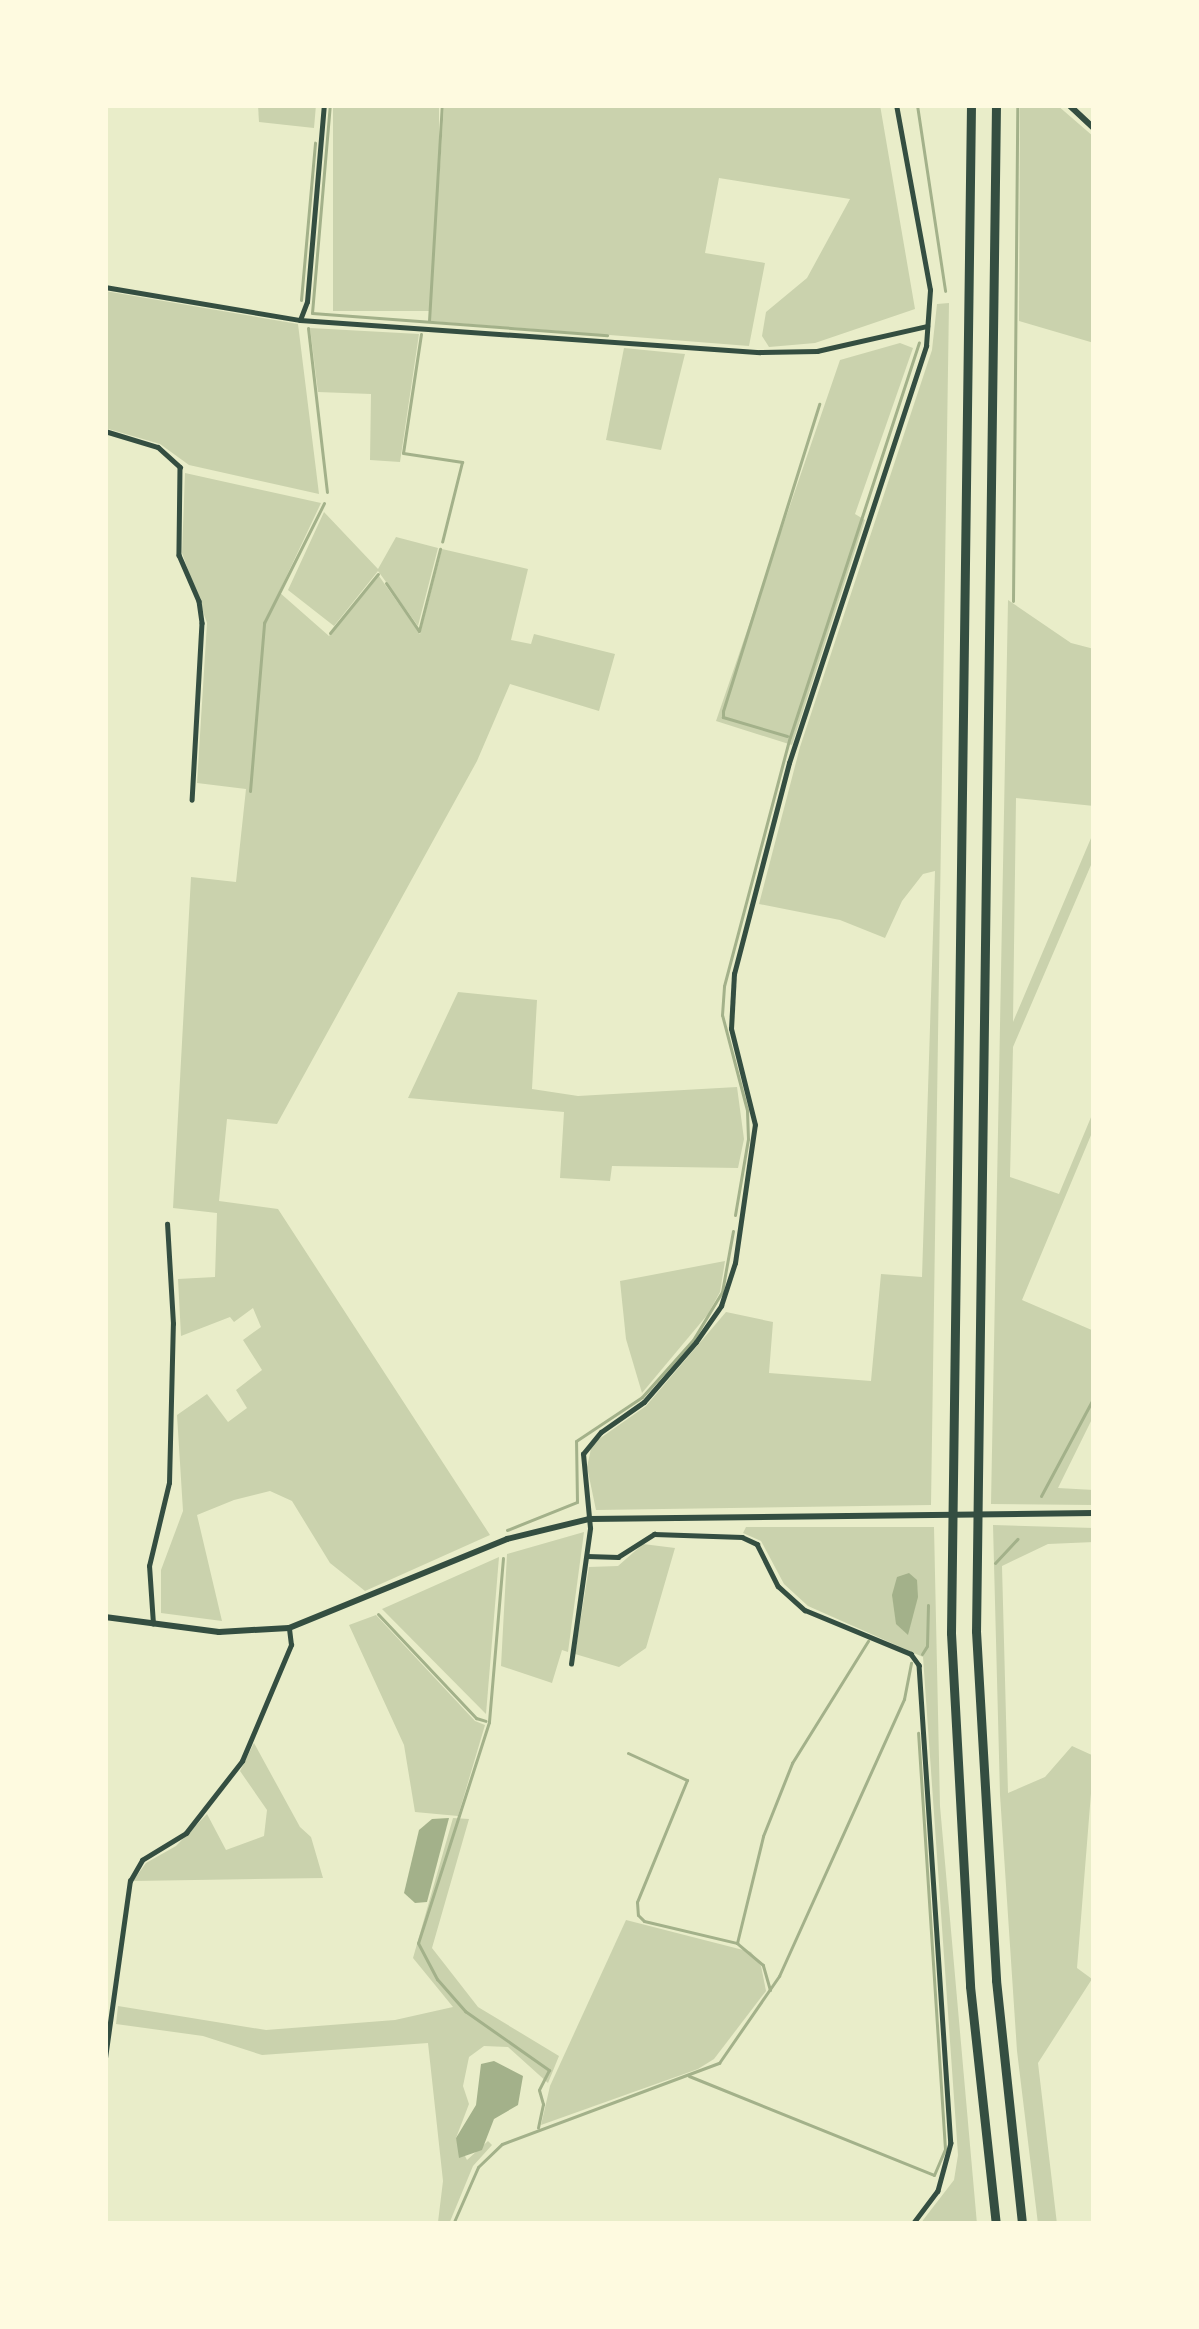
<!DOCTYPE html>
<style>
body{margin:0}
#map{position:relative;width:1199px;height:2329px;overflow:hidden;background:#e9edc9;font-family:Figtree,sans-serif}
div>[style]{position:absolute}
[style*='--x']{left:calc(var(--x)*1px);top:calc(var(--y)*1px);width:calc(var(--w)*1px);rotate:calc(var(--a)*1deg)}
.green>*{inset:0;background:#cad2ad;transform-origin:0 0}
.water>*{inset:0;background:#a3b18a}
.stream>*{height:3px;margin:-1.5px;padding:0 1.5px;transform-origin:1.5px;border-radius:1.5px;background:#a3b18a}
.minor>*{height:4.5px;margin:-2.25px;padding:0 2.25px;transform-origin:2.25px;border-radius:2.25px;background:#344e41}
.tertiary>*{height:6px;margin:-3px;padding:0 3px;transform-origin:3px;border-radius:3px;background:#344e41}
.motorway>*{height:9px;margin:-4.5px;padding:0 4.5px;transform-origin:4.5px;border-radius:4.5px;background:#344e41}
span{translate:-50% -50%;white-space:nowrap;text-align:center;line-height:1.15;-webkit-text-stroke:9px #fefae0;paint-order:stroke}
.frame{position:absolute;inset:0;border:108px solid #fefae0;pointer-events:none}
</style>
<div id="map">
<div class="green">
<div style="clip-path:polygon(258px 105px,316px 105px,314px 128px,259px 122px)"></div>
<div style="left:333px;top:105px;width:106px;height:206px"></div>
<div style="clip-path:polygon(444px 105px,880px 105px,915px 309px,815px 343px,769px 347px,762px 336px,766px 312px,807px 278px,850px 199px,719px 178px,705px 253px,765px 263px,749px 346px,430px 321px)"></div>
<div style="clip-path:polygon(1020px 105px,1057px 105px,1094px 137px,1094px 343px,1019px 321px)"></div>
<div style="clip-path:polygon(105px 291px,298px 324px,319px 494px,189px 465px,160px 444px,105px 428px)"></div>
<div style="clip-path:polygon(949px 303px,931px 1505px,596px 1510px,587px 1467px,592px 1444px,646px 1406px,726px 1312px,773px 1322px,769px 1373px,871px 1381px,881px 1274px,922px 1277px,935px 871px,923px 874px,902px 901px,885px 938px,840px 920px,759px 904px,800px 747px,932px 350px,937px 304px)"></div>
<div style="clip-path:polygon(310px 328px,419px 334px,400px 462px,370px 460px,371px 394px,318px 392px)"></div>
<div style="clip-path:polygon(900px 343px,913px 348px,855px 514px,865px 520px,792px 745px,716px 721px,840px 360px)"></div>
<div style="clip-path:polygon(624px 348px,685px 354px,661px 450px,606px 440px)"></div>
<div style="clip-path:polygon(185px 473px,321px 503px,279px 592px,329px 636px,379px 576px,420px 634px,442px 549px,528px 569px,511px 640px,531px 644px,534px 634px,615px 654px,599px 711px,510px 684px,477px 761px,277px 1124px,227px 1119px,219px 1201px,278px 1209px,490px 1535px,365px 1591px,330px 1563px,292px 1501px,270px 1491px,234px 1500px,197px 1515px,222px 1621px,161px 1613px,161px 1570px,183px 1511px,177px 1415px,207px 1394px,228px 1422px,247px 1408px,236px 1390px,262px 1370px,243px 1340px,261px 1327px,253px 1308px,234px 1322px,230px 1317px,181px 1336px,178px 1279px,215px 1277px,217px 1213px,173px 1208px,191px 877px,236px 882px,246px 789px,197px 783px,207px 623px,182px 553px)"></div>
<div style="clip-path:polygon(324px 512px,378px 569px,396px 537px,438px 548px,418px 626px,378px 571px,334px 626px,288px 590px)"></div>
<div style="clip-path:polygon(1008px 600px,1071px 643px,1094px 649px,1094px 806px,1016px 798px,1013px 1022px,1094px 831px,1094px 858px,1013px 1047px,1010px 1177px,1059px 1194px,1094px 1110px,1094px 1128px,1022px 1300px,1094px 1331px,1094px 1415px,1058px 1488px,1094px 1490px,1094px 1505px,991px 1504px)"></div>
<div style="clip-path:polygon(458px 992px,537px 1000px,532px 1089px,578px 1096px,737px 1087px,744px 1139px,738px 1168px,612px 1166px,610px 1181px,560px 1178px,564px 1112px,408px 1098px)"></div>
<div style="clip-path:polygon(725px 1261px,720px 1292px,708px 1314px,642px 1393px,626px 1339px,620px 1281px)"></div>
<div style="clip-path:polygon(993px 1525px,1094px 1528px,1094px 1542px,1048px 1544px,1002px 1566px,1008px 1793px,1045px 1777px,1072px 1746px,1094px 1756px,1077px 1968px,1092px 1979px,1038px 2063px,1057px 2224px,1038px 2224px,1017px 2051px,1000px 1795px)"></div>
<div style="clip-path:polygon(746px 1527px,934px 1527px,940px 1806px,977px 2224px,920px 2224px,954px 2180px,958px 2155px,923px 1657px,808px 1606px,784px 1584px,761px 1541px,743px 1533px)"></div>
<div style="clip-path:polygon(584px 1532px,568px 1652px,562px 1650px,552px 1683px,501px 1666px,507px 1554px)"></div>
<div style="clip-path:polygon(643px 1544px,675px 1548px,646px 1648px,619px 1667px,575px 1654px,589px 1567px,618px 1566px)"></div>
<div style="clip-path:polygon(499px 1557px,486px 1714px,382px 1609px)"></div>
<div style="clip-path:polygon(376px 1615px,475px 1721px,485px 1725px,458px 1816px,415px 1812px,404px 1745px,349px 1625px)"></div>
<div style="clip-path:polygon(254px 1743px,300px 1827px,311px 1837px,323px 1878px,133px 1881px,146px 1863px,176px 1846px,207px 1814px,226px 1850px,264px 1836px,267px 1810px,240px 1771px)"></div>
<div style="clip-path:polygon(453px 1818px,469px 1819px,432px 1948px,478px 2007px,559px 2056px,548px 2083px,508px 2047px,484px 2046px,469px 2057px,463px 2086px,469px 2104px,456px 2138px,467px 2160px,488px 2141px,492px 2145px,473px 2166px,449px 2224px,438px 2222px,443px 2181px,428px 2043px,262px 2055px,203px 2036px,116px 2024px,118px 2006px,266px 2030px,395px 2020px,453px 2007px,413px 1958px)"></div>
<div style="clip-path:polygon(626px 1920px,751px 1952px,761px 1966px,766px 1991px,714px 2059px,698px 2069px,541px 2125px,550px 2086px)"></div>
</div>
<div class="water">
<div style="clip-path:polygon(909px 1573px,917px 1580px,918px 1597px,908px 1635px,896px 1624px,892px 1595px,897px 1577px)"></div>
<div style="clip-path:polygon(449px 1818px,427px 1902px,415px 1903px,404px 1893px,419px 1830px,432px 1819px)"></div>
<div style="clip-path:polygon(494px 2061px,523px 2076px,518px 2105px,494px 2119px,482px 2150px,459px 2158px,456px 2138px,476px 2105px,481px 2064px)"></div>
</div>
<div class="stream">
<div style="--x:917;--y:105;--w:188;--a:81.4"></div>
<div style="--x:301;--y:300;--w:158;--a:-84.9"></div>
<div style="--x:312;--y:313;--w:296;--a:4.3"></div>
<div style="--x:312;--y:313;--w:209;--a:-85.1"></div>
<div style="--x:429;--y:321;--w:216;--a:-86.6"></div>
<div style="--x:308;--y:328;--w:165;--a:83.4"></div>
<div style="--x:421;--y:334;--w:120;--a:98.6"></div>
<div style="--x:403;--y:453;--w:60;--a:8.7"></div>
<div style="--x:462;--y:462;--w:82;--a:104"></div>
<div style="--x:386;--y:583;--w:58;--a:55.5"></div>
<div style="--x:419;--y:631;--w:85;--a:-75.6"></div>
<div style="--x:1013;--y:601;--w:496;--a:-89.5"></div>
<div style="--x:330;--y:633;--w:76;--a:-50.9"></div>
<div style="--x:787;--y:736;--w:67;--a:-163.5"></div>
<div style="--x:723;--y:717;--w:6;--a:-90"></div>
<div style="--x:723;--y:711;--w:322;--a:-72.6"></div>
<div style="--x:250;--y:791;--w:169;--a:-85.2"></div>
<div style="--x:264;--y:623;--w:134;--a:-63.4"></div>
<div style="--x:735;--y:1215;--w:77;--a:-80.3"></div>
<div style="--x:748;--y:1139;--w:29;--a:-92"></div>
<div style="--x:747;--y:1110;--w:98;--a:-104.7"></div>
<div style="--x:722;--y:1015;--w:29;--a:-86"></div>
<div style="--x:724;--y:986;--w:258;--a:-75.2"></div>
<div style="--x:790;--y:737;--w:415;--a:-71.9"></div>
<div style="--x:1041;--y:1496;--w:112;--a:-61.8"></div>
<div style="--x:507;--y:1530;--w:75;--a:-21.8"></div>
<div style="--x:577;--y:1502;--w:61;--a:-90.9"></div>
<div style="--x:576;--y:1441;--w:79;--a:-33.7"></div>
<div style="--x:642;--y:1397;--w:76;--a:-48.2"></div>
<div style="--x:693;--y:1340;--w:56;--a:-58.9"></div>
<div style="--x:722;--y:1292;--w:62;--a:-79.8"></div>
<div style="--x:503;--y:1558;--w:165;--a:94.9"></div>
<div style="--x:489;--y:1722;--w:232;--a:107.8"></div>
<div style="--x:418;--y:1943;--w:41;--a:62.2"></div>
<div style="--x:437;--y:1979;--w:43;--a:48.8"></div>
<div style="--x:465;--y:2011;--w:103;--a:35.1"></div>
<div style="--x:549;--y:2070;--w:22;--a:117"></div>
<div style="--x:539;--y:2090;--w:15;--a:74"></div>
<div style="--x:543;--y:2104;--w:24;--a:102"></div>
<div style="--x:995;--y:1563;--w:33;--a:-47"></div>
<div style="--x:378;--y:1614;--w:143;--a:46.7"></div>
<div style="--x:476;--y:1718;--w:10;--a:17"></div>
<div style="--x:922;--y:1654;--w:9;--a:-58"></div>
<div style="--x:927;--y:1646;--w:41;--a:-88.6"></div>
<div style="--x:628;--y:1753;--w:65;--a:24.6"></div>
<div style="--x:687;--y:1780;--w:132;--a:112.3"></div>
<div style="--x:637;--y:1902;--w:13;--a:86"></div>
<div style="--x:638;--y:1915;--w:8;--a:45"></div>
<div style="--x:644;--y:1921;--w:96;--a:13.3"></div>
<div style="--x:770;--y:1990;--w:26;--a:-106"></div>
<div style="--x:763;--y:1965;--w:34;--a:-140"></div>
<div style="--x:737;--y:1943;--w:110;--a:-76.3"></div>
<div style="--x:763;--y:1836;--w:79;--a:-68.3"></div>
<div style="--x:792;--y:1763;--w:144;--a:-58.1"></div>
<div style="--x:689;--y:2076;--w:264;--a:22"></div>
<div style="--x:934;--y:2175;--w:28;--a:-67"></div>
<div style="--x:945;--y:2149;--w:417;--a:-93.7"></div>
<div style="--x:453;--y:2224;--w:62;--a:-66.3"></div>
<div style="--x:478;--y:2167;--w:33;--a:-44"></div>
<div style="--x:502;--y:2144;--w:232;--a:-20.5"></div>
<div style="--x:719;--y:2063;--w:106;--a:-55.4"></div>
<div style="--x:779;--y:1976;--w:304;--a:-65.7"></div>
<div style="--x:904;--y:1699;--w:37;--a:-79"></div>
</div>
<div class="minor">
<div style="--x:105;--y:287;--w:198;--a:9.6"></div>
<div style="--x:300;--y:320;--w:461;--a:4"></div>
<div style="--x:760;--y:352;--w:57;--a:-1"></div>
<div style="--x:817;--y:351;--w:113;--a:-12.8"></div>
<div style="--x:300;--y:320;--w:19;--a:-69"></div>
<div style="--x:307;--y:302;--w:198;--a:-85.1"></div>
<div style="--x:105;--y:431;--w:55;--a:16.8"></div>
<div style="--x:158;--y:447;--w:30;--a:42"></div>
<div style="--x:180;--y:467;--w:88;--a:90.7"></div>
<div style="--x:179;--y:555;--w:50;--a:66.5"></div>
<div style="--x:199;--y:601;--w:22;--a:82"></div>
<div style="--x:202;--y:623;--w:177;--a:93.2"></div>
<div style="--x:587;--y:1556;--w:31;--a:2"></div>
<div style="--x:618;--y:1557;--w:43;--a:-32.6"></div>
<div style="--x:654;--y:1534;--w:88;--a:2"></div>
<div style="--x:742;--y:1537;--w:17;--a:25"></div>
<div style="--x:757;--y:1544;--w:47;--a:63.4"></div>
<div style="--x:778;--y:1586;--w:36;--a:42"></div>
<div style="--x:805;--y:1610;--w:115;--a:22.5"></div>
<div style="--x:911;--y:1654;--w:14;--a:54"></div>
<div style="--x:919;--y:1665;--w:479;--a:86.2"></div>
<div style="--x:951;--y:2143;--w:50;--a:105.2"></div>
<div style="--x:938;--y:2191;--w:41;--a:127.1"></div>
<div style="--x:153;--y:1624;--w:58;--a:-93.9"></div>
<div style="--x:149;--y:1566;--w:85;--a:-76.5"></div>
<div style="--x:169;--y:1483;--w:159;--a:-88.6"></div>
<div style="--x:173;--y:1324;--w:100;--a:-93.4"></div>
<div style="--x:571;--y:1664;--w:137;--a:-82"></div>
<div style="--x:590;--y:1528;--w:74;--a:-95.4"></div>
<div style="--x:583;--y:1454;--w:28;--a:-51"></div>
<div style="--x:601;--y:1432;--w:52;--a:-34.9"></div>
<div style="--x:644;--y:1402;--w:79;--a:-49.1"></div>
<div style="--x:696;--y:1342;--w:44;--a:-55.2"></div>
<div style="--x:721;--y:1306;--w:45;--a:-72"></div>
<div style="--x:735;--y:1263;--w:139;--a:-81.8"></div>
<div style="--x:755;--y:1125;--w:99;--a:-104"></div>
<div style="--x:731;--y:1029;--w:55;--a:-86.9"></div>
<div style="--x:734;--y:974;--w:218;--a:-75.4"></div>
<div style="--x:789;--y:763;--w:439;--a:-71.8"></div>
<div style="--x:926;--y:346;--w:56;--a:-85.9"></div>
<div style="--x:930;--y:290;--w:188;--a:-100.4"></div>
<div style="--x:105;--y:2058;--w:179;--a:-82"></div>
<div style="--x:130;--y:1881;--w:24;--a:-60"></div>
<div style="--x:142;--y:1860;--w:52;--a:-31.5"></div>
<div style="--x:186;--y:1833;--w:91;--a:-52.1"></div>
<div style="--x:242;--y:1761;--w:126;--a:-67.1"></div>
<div style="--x:291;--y:1645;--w:17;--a:-97"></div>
</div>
<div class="tertiary">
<div style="--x:1069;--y:105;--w:34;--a:43"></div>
<div style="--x:105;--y:1617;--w:115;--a:7.5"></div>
<div style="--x:219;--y:1632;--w:70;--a:-3.3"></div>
<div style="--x:289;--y:1628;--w:235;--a:-22.2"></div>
<div style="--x:507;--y:1539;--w:84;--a:-13.7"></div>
<div style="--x:589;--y:1519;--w:505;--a:-0.68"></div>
</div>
<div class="motorway">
<div style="--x:971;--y:105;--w:1528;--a:90.75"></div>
<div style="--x:951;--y:1633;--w:354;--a:86.9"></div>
<div style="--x:970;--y:1986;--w:239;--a:83.8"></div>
<div style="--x:996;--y:105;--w:1526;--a:90.75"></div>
<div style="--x:976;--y:1631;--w:350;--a:86.7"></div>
<div style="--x:996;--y:1980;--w:245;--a:83.9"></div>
</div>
<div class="frame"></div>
</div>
